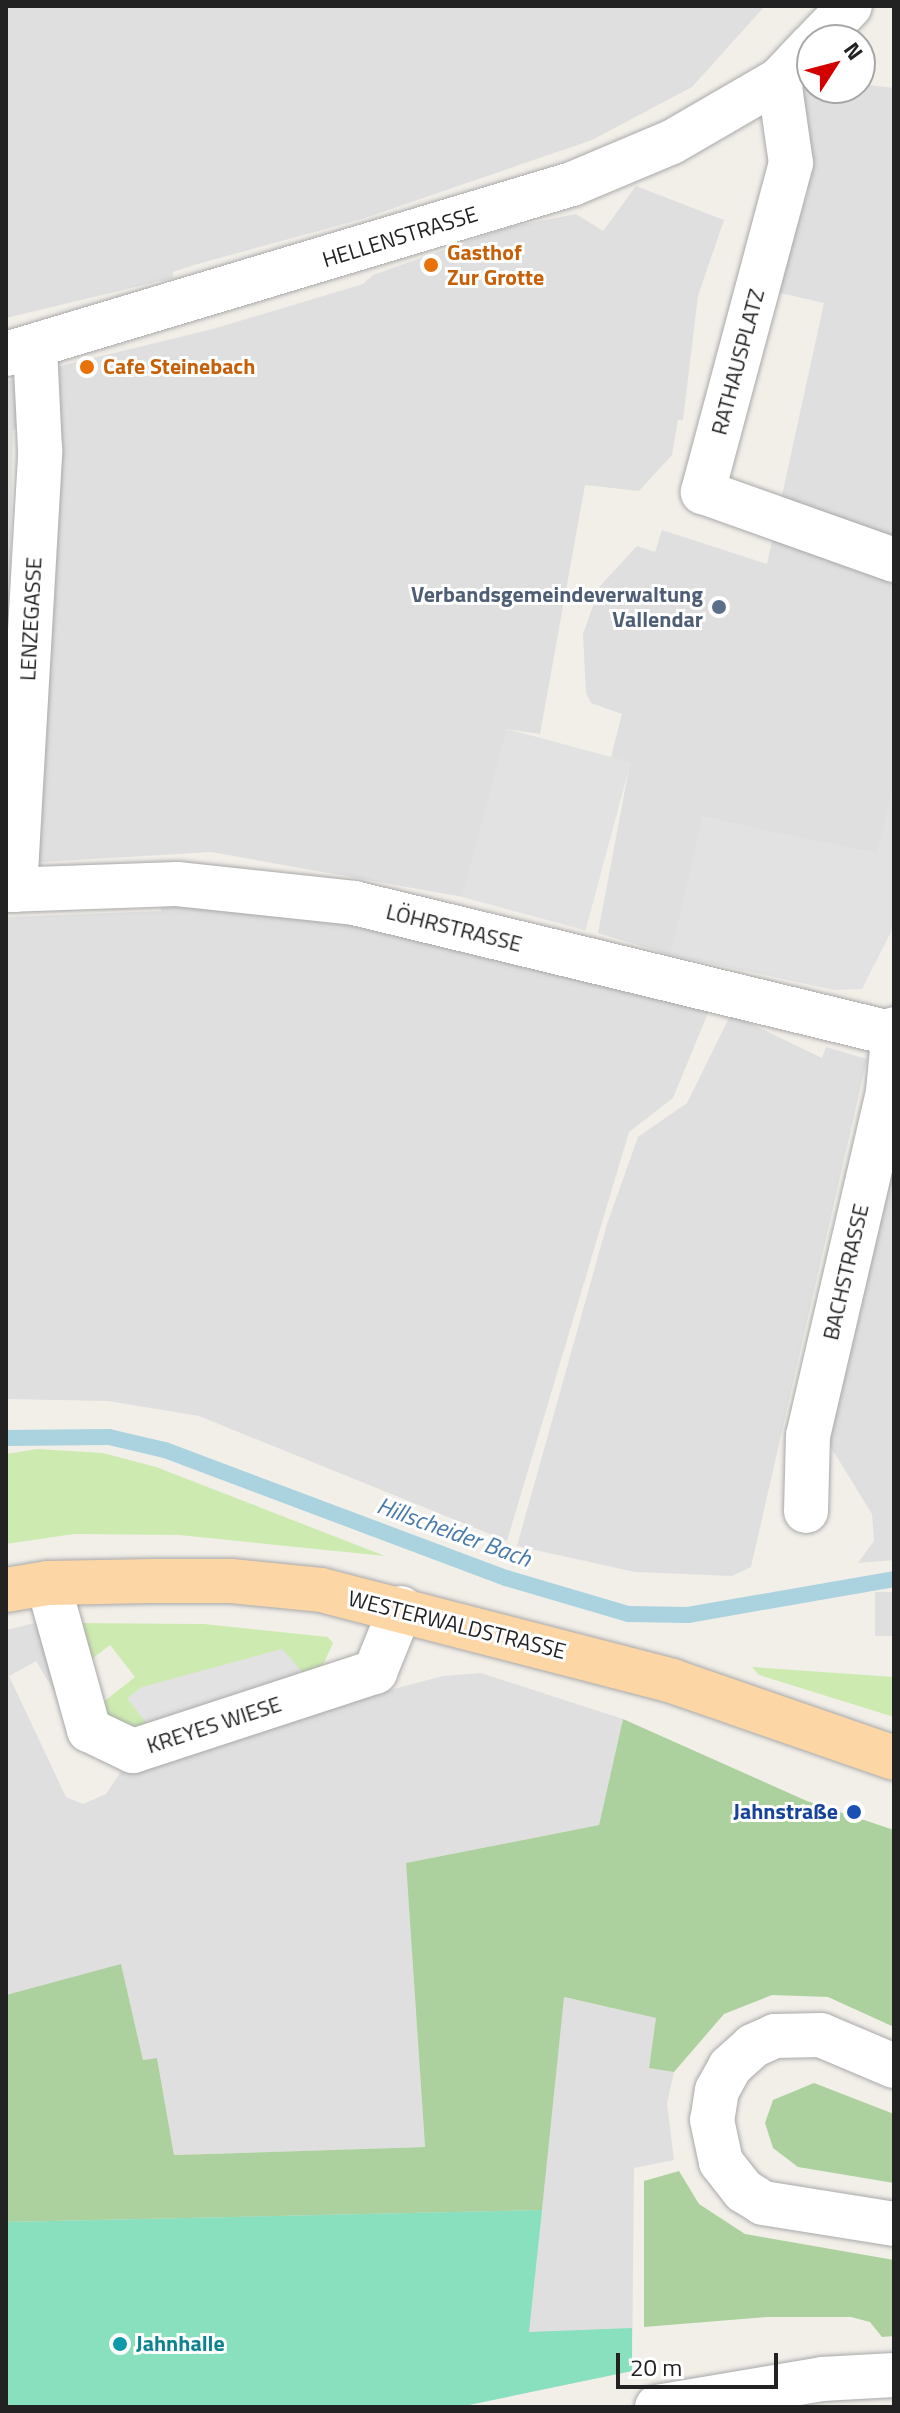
<!DOCTYPE html>
<meta charset="utf-8">
<style>
body{margin:0}
#map{position:relative;width:900px;height:2413px;overflow:hidden;background:#f2efe9;font-family:"Titillium Web",sans-serif}
div>[style]{position:absolute}
[style*='--x']{left:calc(var(--x)*1px);top:calc(var(--y)*1px);width:calc(var(--w)*1px);rotate:calc(var(--a)*1deg)}
.residential>*{inset:0;background:#e0dfdf;transform-origin:0 0}
.grass>*{inset:0;background:#cdebb0}
.forest>*{inset:0;background:#add19e}
.pitch>*{inset:0;background:#88e0be}
.parking>*{inset:0;background:#e2e2e2;transform-origin:0 0}
.stream>*{height:16px;margin:-8px;padding:0 8px;transform-origin:8px;border-radius:8px;background:#aad3df}
.roads{filter:drop-shadow(0 0 2px #a9a9a9) drop-shadow(0 0 2px #a9a9a9)}
.minor>*{height:44px;margin:-22px;padding:0 22px;transform-origin:22px;border-radius:22px;background:#fff}
.major>*{height:44px;margin:-22px;padding:0 22px;transform-origin:22px;border-radius:22px;background:#fcd6a4}
.dots>*{width:22px;height:22px;translate:-50% -50%;box-sizing:border-box;border:4px solid #fff;border-radius:50%}
span{translate:-50% -50%;white-space:nowrap;text-align:center;line-height:1.15;-webkit-text-stroke:6px #fff;paint-order:stroke}
.street-label{font-size:22px;color:#222}
.food-label{font-size:22px;color:#c56008;font-weight:700}
.left{translate:0 -50%;text-align:left}
.service-label{font-size:22px;color:#4e5e75;font-weight:700}
.right{translate:-100% -50%;text-align:right}
.transit-label{font-size:22px;color:#164399;font-weight:700}
.culture-label{font-size:22px;color:#0d838f;font-weight:700}
.water-label{font-size:24px;color:#4a7aab;font-style:italic}
.frame{position:absolute;inset:0;border:8px solid #222;pointer-events:none}
.north{position:absolute;left:796px;top:24px;width:80px;height:80px;box-sizing:border-box;background:#fff;border:2px solid #a7a7a7;border-radius:50%;rotate:54deg;font-size:22px;font-weight:700;line-height:32px;text-align:center;color:#222}
.north::after{content:'';display:block;margin:auto;width:28px;height:36px;background:#d40000;clip-path:polygon(50% 0,100% 100%,50% 72%,0 100%)}
.scale{position:absolute;left:616px;top:2353px;width:162px;height:36px;box-sizing:border-box;border:4px solid #222;border-top:0;padding-left:10px;font-size:24px;line-height:28px;white-space:nowrap;color:#222;-webkit-text-stroke:6px #fff;paint-order:stroke}
</style>
<div id="map">
<div class="residential">
<div style="clip-path:polygon(6px 6px,765px 6px,692px 87px,592px 140px,362px 219px,194px 265px,173px 272px,173px 278px,6px 318px)"></div>
<div style="clip-path:polygon(860px 84px,894px 88px,894px 859px,703px 817px,671px 955px,598px 933px,630px 763px,611px 757px,622px 714px,591px 703px,586px 693px,583px 634px,600px 586px,637px 546px,655px 552px,662px 530px,767px 564px,824px 303px,776px 292px,808px 192px,790px 98px,812px 85px,860px 88px)"></div>
<div style="clip-path:polygon(636px 186px,724px 220px,698px 296px,683px 420px,678px 420px,672px 455px,639px 491px,585px 485px,540px 734px,507px 729px,463px 897px,211px 852px,25px 863px,48px 369px,213px 329px,363px 284px,373px 275px,506px 228px,576px 214px,603px 231px)"></div>
<div style="clip-path:polygon(17px 379px,24px 427px,13px 430px,6px 865px,6px 381px)"></div>
<div style="clip-path:polygon(161px 902px,413px 928px,710px 1008px,673px 1098px,629px 1132px,507px 1541px,199px 1416px,108px 1401px,6px 1399px,6px 917px,161px 911px)"></div>
<div style="clip-path:polygon(731px 1014px,822px 1058px,826px 1047px,867px 1059px,751px 1567px,732px 1576px,635px 1572px,517px 1546px,607px 1224px,638px 1137px,687px 1103px)"></div>
<div style="clip-path:polygon(894px 1155px,894px 1560px,858px 1563px,874px 1541px,872px 1514px,827px 1441px)"></div>
<div style="left:894px;top:1592px;width:44px;height:19px;rotate:90deg"></div>
<div style="clip-path:polygon(35px 1623px,46px 1635px,58px 1698px,36px 1661px,9px 1676px,66px 1797px,83px 1804px,106px 1794px,122px 1770px,253px 1726px,443px 1676px,481px 1673px,623px 1719px,599px 1825px,406px 1863px,425px 2147px,174px 2155px,157px 2058px,143px 2060px,121px 1965px,6px 1995px,6px 1630px)"></div>
<div style="clip-path:polygon(563px 1997px,657px 2018px,649px 2067px,674px 2072px,667px 2103px,674px 2160px,634px 2168px,632px 2371px,459px 2407px,6px 2407px,6px 2222px,542px 2209px)"></div>
</div>
<div class="grass">
<div style="clip-path:polygon(37px 1449px,103px 1453px,156px 1467px,385px 1556px,179px 1535px,74px 1534px,6px 1544px,6px 1454px)"></div>
<div style="clip-path:polygon(75px 1623px,204px 1624px,328px 1637px,333px 1643px,322px 1667px,136px 1730px,120px 1730px,97px 1707px,135px 1677px,110px 1645px,83px 1666px)"></div>
<div style="clip-path:polygon(752px 1667px,894px 1677px,894px 1717px,759px 1675px)"></div>
</div>
<div class="forest">
<div style="clip-path:polygon(623px 1719px,807px 1801px,894px 1830px,894px 2027px,828px 1997px,772px 1995px,724px 2014px,674px 2072px,649px 2068px,656px 2018px,564px 1997px,542px 2210px,6px 2222px,6px 1995px,121px 1964px,143px 2060px,157px 2058px,174px 2155px,425px 2147px,406px 1863px,599px 1825px)"></div>
<div style="clip-path:polygon(814px 2083px,894px 2114px,894px 2183px,798px 2167px,773px 2148px,765px 2123px,773px 2100px)"></div>
<div style="clip-path:polygon(679px 2171px,699px 2204px,745px 2234px,894px 2260px,894px 2336px,882px 2337px,870px 2322px,851px 2317px,767px 2317px,644px 2327px,644px 2181px)"></div>
</div>
<div class="pitch">
<div style="clip-path:polygon(542px 2210px,529px 2332px,632px 2328px,632px 2371px,459px 2407px,6px 2407px,6px 2222px)"></div>
</div>
<div class="parking">
<div style="left:507px;top:729px;width:128px;height:174px;rotate:15deg"></div>
<div style="clip-path:polygon(894px 785px,894px 926px,862px 989px,834px 990px,671px 955px,702px 817px,877px 853px)"></div>
<div style="clip-path:polygon(282px 1649px,306px 1676px,148px 1725px,127px 1698px,142px 1687px)"></div>
</div>
<div class="stream">
<div style="--x:6;--y:1438;--w:103;--a:-0.6"></div>
<div style="--x:109;--y:1437;--w:57;--a:13.1"></div>
<div style="--x:165;--y:1450;--w:364;--a:20.6"></div>
<div style="--x:506;--y:1578;--w:127;--a:16.4"></div>
<div style="--x:628;--y:1614;--w:60;--a:1"></div>
<div style="--x:688;--y:1615;--w:209;--a:-9.9"></div>
</div>
<div class="roads">
<div class="minor">
<div style="--x:817;--y:40;--w:47;--a:-45.9"></div>
<div style="--x:779;--y:80;--w:84;--a:81.8"></div>
<div style="--x:791;--y:163;--w:341;--a:105"></div>
<div style="--x:703;--y:492;--w:203;--a:19.6"></div>
<div style="--x:6;--y:354;--w:591;--a:-16.72"></div>
<div style="--x:572;--y:184;--w:108;--a:-22.8"></div>
<div style="--x:672;--y:142;--w:124;--a:-30.1"></div>
<div style="--x:779;--y:80;--w:48;--a:-46.7"></div>
<div style="--x:6;--y:890;--w:171;--a:-2"></div>
<div style="--x:177;--y:884;--w:178;--a:6.1"></div>
<div style="--x:354;--y:903;--w:556;--a:13.64"></div>
<div style="--x:15;--y:890;--w:441;--a:-86.7"></div>
<div style="--x:40;--y:450;--w:101;--a:-92.8"></div>
<div style="--x:806;--y:1511;--w:75;--a:-88.5"></div>
<div style="--x:808;--y:1436;--w:354;--a:-76.9"></div>
<div style="--x:888;--y:1091;--w:62;--a:-84.5"></div>
<div style="--x:48;--y:1583;--w:153;--a:74.4"></div>
<div style="--x:89;--y:1730;--w:49;--a:25.5"></div>
<div style="--x:133;--y:1751;--w:255;--a:-18.1"></div>
<div style="--x:375;--y:1672;--w:69;--a:-67.9"></div>
<div style="--x:894;--y:2066;--w:79;--a:-157"></div>
<div style="--x:821;--y:2035;--w:46;--a:178.8"></div>
<div style="--x:775;--y:2036;--w:24;--a:156"></div>
<div style="--x:753;--y:2046;--w:31;--a:138"></div>
<div style="--x:730;--y:2067;--w:26;--a:119"></div>
<div style="--x:717;--y:2090;--w:30;--a:99"></div>
<div style="--x:712;--y:2120;--w:43;--a:77.9"></div>
<div style="--x:721;--y:2162;--w:37;--a:52"></div>
<div style="--x:744;--y:2191;--w:22;--a:32"></div>
<div style="--x:763;--y:2203;--w:133;--a:9.1"></div>
<div style="--x:657;--y:2407;--w:167;--a:-9.6"></div>
<div style="--x:822;--y:2379;--w:72;--a:-3.2"></div>
</div>
<div class="major">
<div style="--x:6;--y:1590;--w:43;--a:-9.5"></div>
<div style="--x:48;--y:1583;--w:105;--a:-1.1"></div>
<div style="--x:153;--y:1581;--w:78;--a:0"></div>
<div style="--x:231;--y:1581;--w:90;--a:5.7"></div>
<div style="--x:321;--y:1590;--w:363;--a:14.5"></div>
<div style="--x:672;--y:1681;--w:235;--a:19.1"></div>
</div>
</div>
<div class="dots">
<div style="left:431px;top:265px;background:#e8710a"></div>
<div style="left:87px;top:367px;background:#e8710a"></div>
<div style="left:719px;top:607px;background:#5c6f8a"></div>
<div style="left:854px;top:1812px;background:#1a4fb4"></div>
<div style="left:120px;top:2344px;background:#0f9aa8"></div>
</div>
<div class="street-label">
<span style="left:400px;top:237px;rotate:-17deg">HELLENSTRASSE</span>
<span style="left:738px;top:362px;rotate:-75deg">RATHAUSPLATZ</span>
<span style="left:31px;top:619px;rotate:-87deg">LENZEGASSE</span>
<span style="left:454px;top:928px;rotate:14deg">LÖHRSTRASSE</span>
<span style="left:846px;top:1272px;rotate:-77deg">BACHSTRASSE</span>
<span style="left:457px;top:1625px;rotate:14deg">WESTERWALDSTRASSE</span>
<span style="left:214px;top:1725px;rotate:-18deg">KREYES WIESE</span>
</div>
<div class="food-label">
<span class="left" style="left:447px;top:265px">Gasthof<br>Zur Grotte</span>
<span class="left" style="left:103px;top:367px">Cafe Steinebach</span>
</div>
<div class="service-label">
<span class="right" style="left:703px;top:607px">Verbandsgemeindeverwaltung<br>Vallendar</span>
</div>
<div class="transit-label">
<span class="right" style="left:838px;top:1812px">Jahnstraße</span>
</div>
<div class="culture-label">
<span class="left" style="left:136px;top:2344px">Jahnhalle</span>
</div>
<div class="water-label">
<span style="left:454px;top:1532px;rotate:20deg">Hillscheider Bach</span>
</div>
<div class="frame"></div>
<div class="north">N</div>
<div class="scale">20 m</div>
</div>
